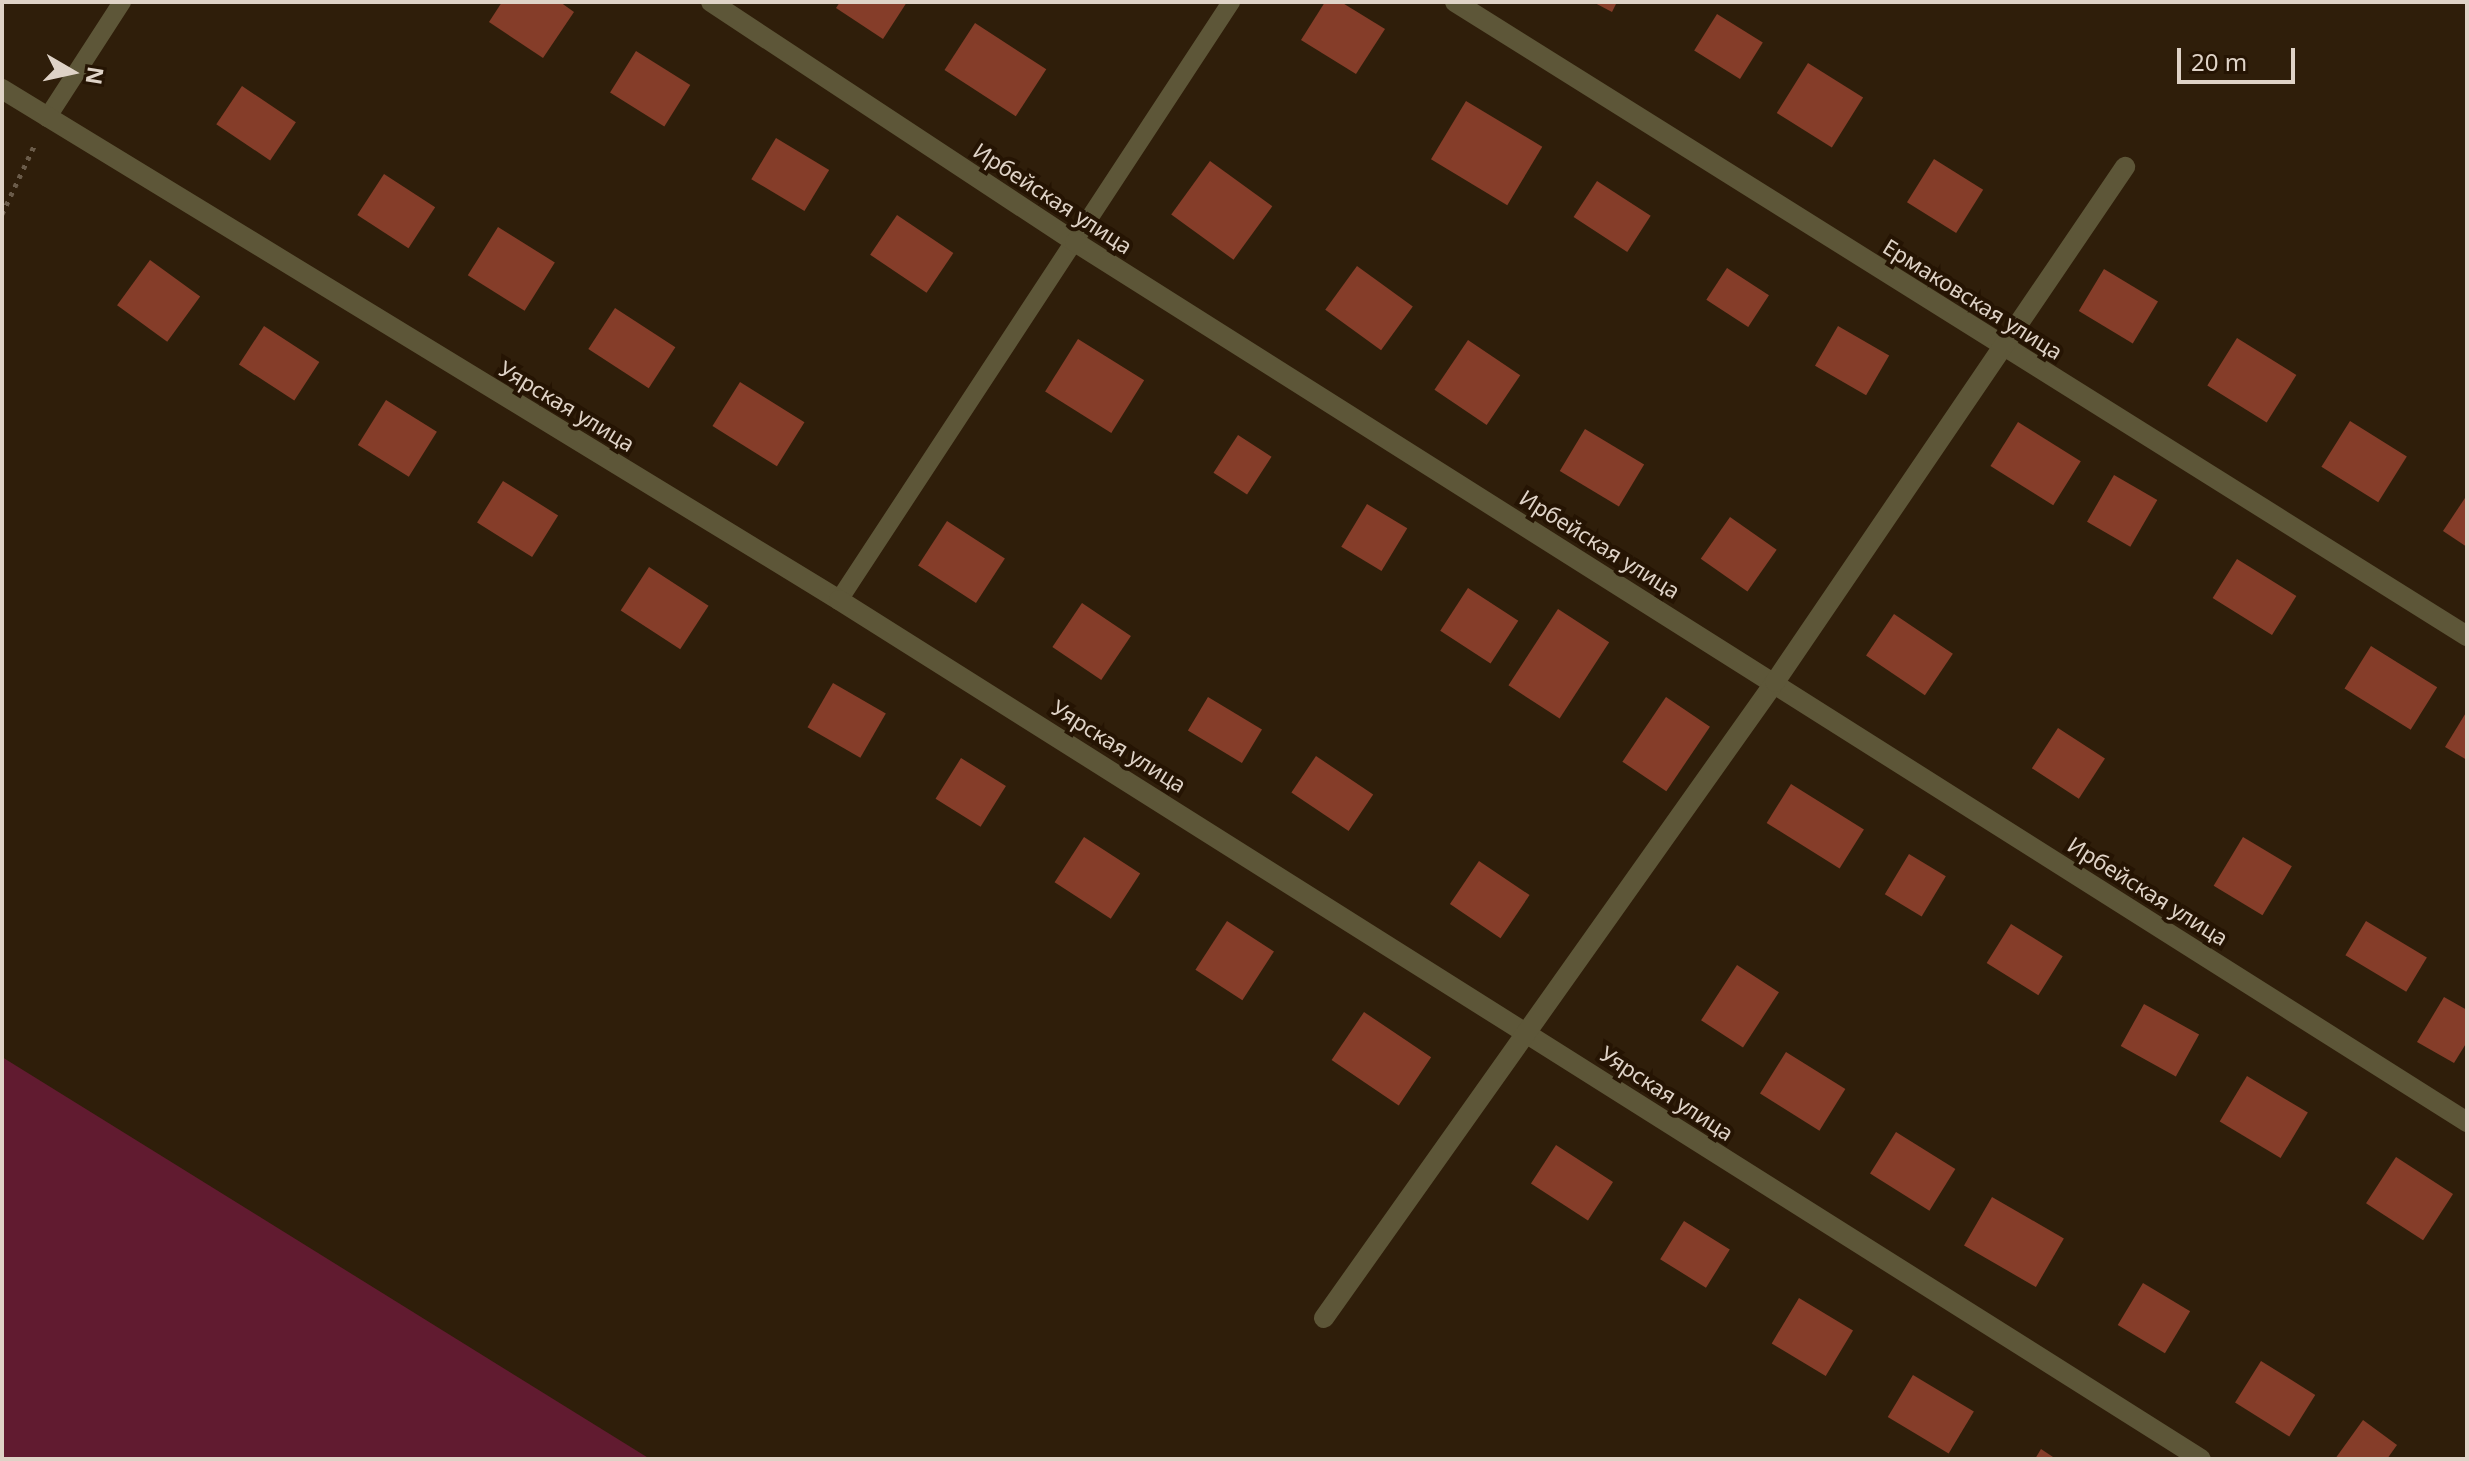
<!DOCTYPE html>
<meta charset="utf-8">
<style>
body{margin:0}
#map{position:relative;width:2469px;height:1461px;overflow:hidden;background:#2f1e0a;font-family:"Noto Sans",sans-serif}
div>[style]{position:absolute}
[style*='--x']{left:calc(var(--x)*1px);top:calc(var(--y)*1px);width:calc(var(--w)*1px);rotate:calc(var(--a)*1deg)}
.green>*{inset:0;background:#611b30}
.building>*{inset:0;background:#853d29;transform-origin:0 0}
.path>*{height:5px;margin-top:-2.5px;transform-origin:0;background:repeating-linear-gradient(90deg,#6a5b49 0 4px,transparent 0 10px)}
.lane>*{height:18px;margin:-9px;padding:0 9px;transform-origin:9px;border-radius:9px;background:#5d5638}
.street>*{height:20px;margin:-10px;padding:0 10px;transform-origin:10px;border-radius:10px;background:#5d5638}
span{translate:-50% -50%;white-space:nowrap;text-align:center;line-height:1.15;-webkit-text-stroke:8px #251403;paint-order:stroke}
.street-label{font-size:22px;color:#dfd3c7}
.frame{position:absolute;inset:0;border:4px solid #dfd3c7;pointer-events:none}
.north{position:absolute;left:32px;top:32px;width:80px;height:80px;-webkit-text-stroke:6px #251403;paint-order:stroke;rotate:99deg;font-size:22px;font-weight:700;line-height:32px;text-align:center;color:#dfd3c7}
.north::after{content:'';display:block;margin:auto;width:28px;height:36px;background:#dfd3c7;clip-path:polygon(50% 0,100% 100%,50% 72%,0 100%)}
.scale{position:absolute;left:2177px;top:48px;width:118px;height:36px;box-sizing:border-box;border:4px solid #dfd3c7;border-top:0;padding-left:10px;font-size:24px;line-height:28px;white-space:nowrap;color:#dfd3c7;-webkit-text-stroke:6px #251403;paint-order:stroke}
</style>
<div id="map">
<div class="green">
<div style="clip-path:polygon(2px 1057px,650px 1459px,2px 1459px)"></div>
</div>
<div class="building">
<div style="clip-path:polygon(502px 2px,560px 2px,574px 12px,543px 58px,489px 22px)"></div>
<div style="clip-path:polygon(840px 2px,907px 2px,883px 39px,836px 8px)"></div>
<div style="clip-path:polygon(1325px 2px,1341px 2px,1385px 29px,1356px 74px,1301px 40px)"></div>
<div style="clip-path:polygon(1593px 2px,1617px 2px,1612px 12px)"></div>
<div style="left:1717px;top:14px;width:54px;height:43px;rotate:32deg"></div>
<div style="left:975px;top:23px;width:85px;height:56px;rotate:33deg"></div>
<div style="left:636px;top:51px;width:64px;height:49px;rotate:32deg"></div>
<div style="left:1808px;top:63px;width:65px;height:59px;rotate:32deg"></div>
<div style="left:242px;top:86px;width:65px;height:46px;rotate:34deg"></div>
<div style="left:1466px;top:101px;width:89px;height:68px;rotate:31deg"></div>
<div style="left:776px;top:138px;width:62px;height:48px;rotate:31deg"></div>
<div style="left:1934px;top:159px;width:58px;height:51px;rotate:32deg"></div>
<div style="left:1210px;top:161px;width:77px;height:66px;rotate:36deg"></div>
<div style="left:384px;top:174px;width:61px;height:49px;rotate:33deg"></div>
<div style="left:1597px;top:181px;width:64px;height:43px;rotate:33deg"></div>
<div style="left:897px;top:215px;width:68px;height:48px;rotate:34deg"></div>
<div style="left:498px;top:227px;width:67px;height:57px;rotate:32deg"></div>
<div style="left:150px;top:260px;width:62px;height:56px;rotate:36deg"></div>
<div style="left:1357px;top:266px;width:69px;height:54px;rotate:36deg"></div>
<div style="left:1727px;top:268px;width:50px;height:38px;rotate:33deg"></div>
<div style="left:2104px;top:269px;width:63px;height:49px;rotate:31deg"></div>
<div style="left:615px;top:308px;width:72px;height:49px;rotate:33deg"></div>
<div style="left:264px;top:326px;width:66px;height:46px;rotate:33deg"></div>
<div style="left:1838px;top:326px;width:59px;height:46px;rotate:30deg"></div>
<div style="left:2237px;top:338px;width:70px;height:56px;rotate:32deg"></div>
<div style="left:1078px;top:339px;width:78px;height:62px;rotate:32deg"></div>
<div style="left:1468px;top:340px;width:63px;height:60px;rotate:34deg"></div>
<div style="left:740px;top:382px;width:76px;height:52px;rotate:32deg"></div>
<div style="left:386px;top:400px;width:60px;height:53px;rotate:32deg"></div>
<div style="left:2350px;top:421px;width:67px;height:54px;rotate:32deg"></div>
<div style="left:2018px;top:422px;width:74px;height:52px;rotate:32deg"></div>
<div style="left:1585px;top:429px;width:69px;height:49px;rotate:31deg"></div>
<div style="left:1238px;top:435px;width:40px;height:45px;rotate:33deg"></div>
<div style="left:2114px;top:475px;width:50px;height:54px;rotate:30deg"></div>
<div style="left:503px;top:481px;width:65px;height:49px;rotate:32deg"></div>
<div style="clip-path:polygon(2467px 495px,2467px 547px,2443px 531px)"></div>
<div style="left:1367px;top:504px;width:47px;height:50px;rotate:31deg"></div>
<div style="left:1730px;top:517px;width:57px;height:51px;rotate:35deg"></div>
<div style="left:947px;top:521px;width:69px;height:53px;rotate:33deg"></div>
<div style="left:2237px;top:559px;width:70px;height:46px;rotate:32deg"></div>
<div style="left:649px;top:567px;width:71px;height:52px;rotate:33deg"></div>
<div style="left:1468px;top:588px;width:60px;height:51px;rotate:33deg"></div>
<div style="left:1082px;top:603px;width:59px;height:53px;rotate:34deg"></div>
<div style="left:1558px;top:609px;width:61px;height:91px;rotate:33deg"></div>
<div style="left:1894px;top:614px;width:71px;height:50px;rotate:34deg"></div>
<div style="left:2371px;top:646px;width:78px;height:50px;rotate:32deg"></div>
<div style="left:833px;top:683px;width:61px;height:51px;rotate:30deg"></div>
<div style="left:1208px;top:697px;width:63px;height:39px;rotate:31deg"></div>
<div style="left:1666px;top:697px;width:53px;height:78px;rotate:34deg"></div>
<div style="clip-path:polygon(2467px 711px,2467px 760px,2445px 747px)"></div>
<div style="left:2058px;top:728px;width:56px;height:48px;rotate:33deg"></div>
<div style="left:1316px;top:756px;width:69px;height:44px;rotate:34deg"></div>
<div style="left:961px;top:758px;width:53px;height:48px;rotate:32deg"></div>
<div style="left:1791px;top:784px;width:86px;height:46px;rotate:32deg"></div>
<div style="left:1084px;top:837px;width:67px;height:54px;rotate:33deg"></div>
<div style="left:2243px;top:837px;width:57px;height:57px;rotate:31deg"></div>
<div style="left:1909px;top:854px;width:43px;height:47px;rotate:31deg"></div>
<div style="left:1479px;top:861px;width:61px;height:52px;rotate:34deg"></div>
<div style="left:1227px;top:921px;width:56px;height:58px;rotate:33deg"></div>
<div style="left:2366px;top:921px;width:71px;height:40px;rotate:31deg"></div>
<div style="left:2011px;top:924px;width:61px;height:46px;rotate:32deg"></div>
<div style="left:1737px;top:965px;width:50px;height:66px;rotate:33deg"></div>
<div style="clip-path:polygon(2444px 997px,2467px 1010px,2467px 1042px,2454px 1063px,2417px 1042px)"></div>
<div style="left:2144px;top:1004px;width:63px;height:48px;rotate:29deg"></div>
<div style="left:1364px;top:1012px;width:81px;height:58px;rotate:34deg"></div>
<div style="left:1786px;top:1052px;width:70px;height:49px;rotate:32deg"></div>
<div style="left:2247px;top:1076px;width:71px;height:53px;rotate:31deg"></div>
<div style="left:1896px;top:1132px;width:70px;height:49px;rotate:32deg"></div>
<div style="left:1556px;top:1145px;width:68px;height:46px;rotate:33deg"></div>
<div style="left:2396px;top:1157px;width:68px;height:55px;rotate:33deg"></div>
<div style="left:1992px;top:1197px;width:83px;height:56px;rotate:30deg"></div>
<div style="left:1684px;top:1221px;width:54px;height:45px;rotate:32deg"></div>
<div style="left:2143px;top:1283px;width:55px;height:49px;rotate:31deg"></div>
<div style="left:1799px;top:1298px;width:63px;height:53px;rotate:31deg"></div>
<div style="left:2261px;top:1361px;width:64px;height:49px;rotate:32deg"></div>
<div style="left:1913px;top:1375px;width:71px;height:49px;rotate:31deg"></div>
<div style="clip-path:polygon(2363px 1420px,2397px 1445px,2387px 1459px,2335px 1459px)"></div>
<div style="clip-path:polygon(2041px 1449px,2056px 1459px,2035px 1459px)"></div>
</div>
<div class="path">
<div style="--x:2;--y:214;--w:77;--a:-64.8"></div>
</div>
<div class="lane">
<div style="--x:47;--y:118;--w:138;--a:-57.1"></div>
<div style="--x:839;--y:600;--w:715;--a:-56.75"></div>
</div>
<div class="street">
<div style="--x:711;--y:2;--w:436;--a:33.4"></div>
<div style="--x:1075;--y:242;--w:1647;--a:32.3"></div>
<div style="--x:1455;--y:2;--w:1194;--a:32.07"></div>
<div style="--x:2;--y:89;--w:981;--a:31.4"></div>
<div style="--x:839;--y:600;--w:1610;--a:32.24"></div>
<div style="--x:1324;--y:1318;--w:780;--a:-54.66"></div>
<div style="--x:1775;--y:682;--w:623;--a:-55.8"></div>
</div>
<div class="street-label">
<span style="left:1053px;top:198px;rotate:33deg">Ирбейская улица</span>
<span style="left:1973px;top:299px;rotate:32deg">Ермаковская улица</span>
<span style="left:567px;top:406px;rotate:31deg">Уярская улица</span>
<span style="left:1600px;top:544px;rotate:32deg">Ирбейская улица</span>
<span style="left:1119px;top:746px;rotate:32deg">Уярская улица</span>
<span style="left:2148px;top:891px;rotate:32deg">Ирбейская улица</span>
<span style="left:1667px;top:1093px;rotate:33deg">Уярская улица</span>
</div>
<div class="frame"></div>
<div class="north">N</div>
<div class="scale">20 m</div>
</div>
